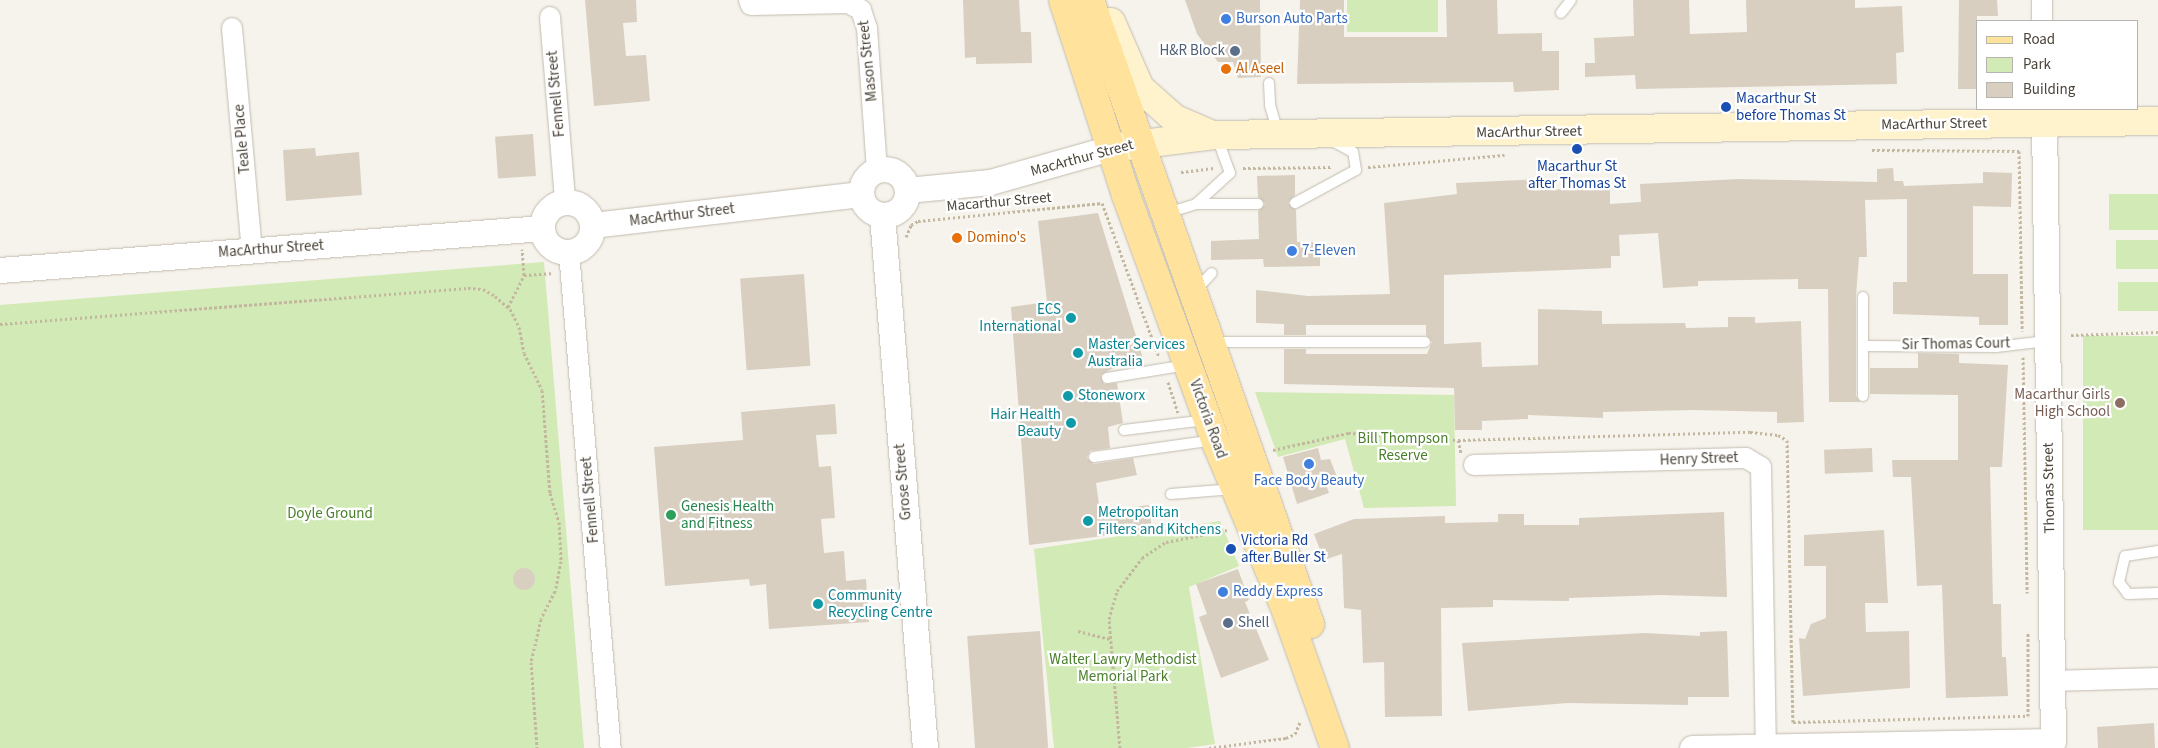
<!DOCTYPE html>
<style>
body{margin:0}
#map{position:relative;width:2158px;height:748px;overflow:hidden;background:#f6f3ec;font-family:"Source Sans 3",sans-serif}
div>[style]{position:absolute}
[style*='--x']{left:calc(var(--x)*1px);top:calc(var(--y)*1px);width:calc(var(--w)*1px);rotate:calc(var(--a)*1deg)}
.green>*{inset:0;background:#d2eab5;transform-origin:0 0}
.building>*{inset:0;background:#d8cfc1;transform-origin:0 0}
.round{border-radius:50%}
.path>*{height:3px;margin-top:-1.5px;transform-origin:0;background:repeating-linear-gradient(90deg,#c4b79f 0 2.5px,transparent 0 5px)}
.roads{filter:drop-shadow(0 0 1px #c2bbae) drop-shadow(0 0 1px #c2bbae)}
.service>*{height:10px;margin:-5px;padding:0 5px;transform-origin:5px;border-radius:5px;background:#fff}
.minor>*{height:20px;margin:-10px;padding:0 10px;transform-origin:10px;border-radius:10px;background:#fff}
.tertiary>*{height:25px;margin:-12.5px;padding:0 12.5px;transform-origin:12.5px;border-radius:12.5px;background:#fff}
.tertiary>.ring{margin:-12.5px;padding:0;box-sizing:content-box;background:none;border:25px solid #fff;border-radius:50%}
.secondary>*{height:28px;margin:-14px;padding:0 14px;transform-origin:14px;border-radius:14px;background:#fff3cd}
.primary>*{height:28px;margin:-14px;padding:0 14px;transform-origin:14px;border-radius:14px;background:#ffe39c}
.dots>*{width:14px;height:14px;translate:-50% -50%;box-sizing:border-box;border:2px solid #fff;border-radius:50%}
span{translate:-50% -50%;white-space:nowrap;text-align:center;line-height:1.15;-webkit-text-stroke:4.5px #fff;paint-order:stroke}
.shop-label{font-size:15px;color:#366cbe}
.left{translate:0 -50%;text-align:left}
.service-label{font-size:15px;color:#4e5e75}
.right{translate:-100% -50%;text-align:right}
.street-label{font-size:15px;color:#4b4439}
.food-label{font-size:15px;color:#c56008}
.transit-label{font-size:15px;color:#164399}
.culture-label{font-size:15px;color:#0d838f}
.education-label{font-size:15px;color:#785e54}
.park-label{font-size:15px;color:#4a7f2a}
.leisure-label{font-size:15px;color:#27864d}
.legend{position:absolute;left:1976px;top:20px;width:162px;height:90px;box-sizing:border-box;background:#fff;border:1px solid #b7b4b0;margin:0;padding:6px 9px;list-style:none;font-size:15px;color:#4b4439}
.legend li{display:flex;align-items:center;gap:10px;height:25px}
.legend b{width:25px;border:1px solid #b7b4b0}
</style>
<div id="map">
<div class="green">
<div style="left:1347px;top:0;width:91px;height:32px"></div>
<div style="left:2158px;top:194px;width:36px;height:49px;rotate:90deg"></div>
<div style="left:2158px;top:240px;width:29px;height:42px;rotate:90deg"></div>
<div style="clip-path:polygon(544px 262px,584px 748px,0 748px,0 305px)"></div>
<div style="left:2158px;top:282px;width:29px;height:40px;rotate:90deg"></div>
<div style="left:2158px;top:336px;width:194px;height:75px;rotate:90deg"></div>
<div style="clip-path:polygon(1255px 392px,1454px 395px,1456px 506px,1364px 508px,1345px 439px,1278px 457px)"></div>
<div style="clip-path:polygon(1220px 521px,1239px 566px,1189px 587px,1215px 744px,1187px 748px,1054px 748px,1034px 549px)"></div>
</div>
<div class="building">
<div style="clip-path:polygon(585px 0,636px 0,637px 22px,623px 23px,626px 56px,646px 55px,650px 101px,594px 106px)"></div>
<div style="clip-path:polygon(963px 0,1019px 0,1021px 32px,1031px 32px,1032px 63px,976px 64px,976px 57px,965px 58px)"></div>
<div style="clip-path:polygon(1185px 0,1260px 0,1261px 77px,1238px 78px,1233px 62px,1218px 62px,1197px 34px)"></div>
<div style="clip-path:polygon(1300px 0,1344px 0,1344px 37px,1447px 37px,1446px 0,1497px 0,1498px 34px,1542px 33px,1542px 51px,1559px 51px,1559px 90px,1514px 92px,1513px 82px,1297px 84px)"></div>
<div style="clip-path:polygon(1633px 0,1689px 0,1690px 34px,1747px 32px,1746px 0,1855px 0,1855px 8px,1902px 6px,1904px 52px,1896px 53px,1897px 84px,1636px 89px,1635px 75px,1585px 77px,1585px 63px,1595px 63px,1594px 38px,1634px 36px)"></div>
<div style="clip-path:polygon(1959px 0,1997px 0,1998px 16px,1977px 16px,1977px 89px,1958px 89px)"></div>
<div style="left:533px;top:134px;width:42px;height:38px;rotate:86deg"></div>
<div style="clip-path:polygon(315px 148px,316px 156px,359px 152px,362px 195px,286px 201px,283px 150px)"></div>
<div style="clip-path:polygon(1893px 168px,1894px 181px,1903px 181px,1904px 186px,1983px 183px,1983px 172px,2012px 173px,2011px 207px,1973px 206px,1973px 274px,2008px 274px,2008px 325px,1979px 325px,1979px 317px,1893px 314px,1893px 282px,1907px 282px,1907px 199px,1865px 200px,1867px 257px,1859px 257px,1856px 297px,1856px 396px,1860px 402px,1829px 402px,1828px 289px,1798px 289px,1798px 279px,1698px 281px,1698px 286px,1663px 288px,1658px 233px,1619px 235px,1620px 256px,1611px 256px,1611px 268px,1444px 275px,1444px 344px,1481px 342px,1482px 367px,1538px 365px,1538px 309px,1602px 311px,1602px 324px,1685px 323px,1686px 328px,1728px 327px,1728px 317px,1755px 317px,1755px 323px,1801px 321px,1804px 422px,1777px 423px,1777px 412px,1694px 410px,1603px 412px,1603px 418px,1528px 415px,1528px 419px,1482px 421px,1482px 430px,1455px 430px,1454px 388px,1284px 384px,1284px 349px,1306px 349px,1306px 354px,1427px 354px,1432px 342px,1426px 335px,1426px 325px,1306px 325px,1306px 335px,1284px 335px,1284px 324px,1256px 323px,1256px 290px,1308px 296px,1390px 294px,1384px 203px,1457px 194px,1456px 183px,1539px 179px,1539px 190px,1610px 188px,1610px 204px,1641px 202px,1640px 184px,1740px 179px,1877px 182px,1877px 169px)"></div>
<div style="clip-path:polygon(1295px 175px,1295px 195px,1288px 203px,1296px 210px,1297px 242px,1320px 242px,1320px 266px,1264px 267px,1263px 259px,1211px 260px,1211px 241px,1259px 239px,1258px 211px,1265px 204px,1258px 197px,1257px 176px)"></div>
<div style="clip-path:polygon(1098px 213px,1144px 362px,1115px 367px,1101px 375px,1104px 384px,1117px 383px,1123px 423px,1108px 427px,1110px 448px,1090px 451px,1087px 458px,1094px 464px,1133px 458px,1137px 475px,1096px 483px,1100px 511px,1149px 505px,1152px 530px,1029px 545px,1011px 307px,1047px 302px,1038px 221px)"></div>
<div style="left:804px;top:274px;width:92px;height:64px;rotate:86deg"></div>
<div style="clip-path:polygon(1918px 353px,1959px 354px,1959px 363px,2008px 365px,2002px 467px,1990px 467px,1993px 604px,2001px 604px,2002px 657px,2006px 657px,2008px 696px,1946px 698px,1942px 585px,1917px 586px,1911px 477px,1893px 477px,1892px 460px,1958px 460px,1958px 395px,1870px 394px,1870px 368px,1918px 368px)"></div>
<div style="clip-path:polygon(835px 404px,837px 434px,816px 435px,819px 467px,831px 466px,835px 518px,821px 519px,824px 553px,844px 551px,846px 581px,866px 579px,869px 622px,769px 629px,766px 584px,750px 586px,749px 579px,665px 586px,654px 447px,743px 440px,741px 412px)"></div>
<div style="clip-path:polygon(1318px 448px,1321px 460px,1330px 459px,1337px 477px,1325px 482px,1329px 493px,1297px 504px,1283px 457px)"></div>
<div style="left:1872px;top:448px;width:24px;height:48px;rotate:88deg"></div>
<div style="clip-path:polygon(1724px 512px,1727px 597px,1662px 595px,1569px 598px,1569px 601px,1493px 600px,1493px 607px,1441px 608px,1442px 716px,1385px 717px,1384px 662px,1363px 663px,1361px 610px,1344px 608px,1342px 554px,1324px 560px,1314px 534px,1354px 519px,1445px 516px,1445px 523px,1498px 522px,1498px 514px,1524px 514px,1524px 525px,1579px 525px,1579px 518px)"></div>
<div style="clip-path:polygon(1884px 530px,1888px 603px,1865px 603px,1866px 632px,1909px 631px,1910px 688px,1803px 696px,1799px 638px,1805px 639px,1811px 624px,1826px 618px,1826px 566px,1804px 566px,1804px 535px)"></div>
<div class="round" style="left:513px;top:568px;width:22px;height:22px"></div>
<div style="clip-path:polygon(1238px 569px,1249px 600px,1245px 602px,1269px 660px,1221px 678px,1199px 617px,1207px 614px,1196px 584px)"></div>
<div style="left:1040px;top:631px;width:117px;height:73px;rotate:86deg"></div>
<div style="clip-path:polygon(1727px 631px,1729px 697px,1688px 697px,1688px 705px,1568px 703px,1468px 711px,1462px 643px,1645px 633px,1700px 636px,1700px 632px)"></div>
<div style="clip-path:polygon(2154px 723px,2155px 748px,2098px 748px,2097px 727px)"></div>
</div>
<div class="path">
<div style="--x:1872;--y:150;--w:147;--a:0.4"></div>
<div style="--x:2019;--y:151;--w:180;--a:89"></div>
<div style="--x:1368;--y:167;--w:137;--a:-5"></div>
<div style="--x:1243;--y:168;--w:89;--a:-0.6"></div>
<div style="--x:1181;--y:172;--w:33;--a:-7"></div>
<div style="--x:906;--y:237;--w:13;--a:-67"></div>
<div style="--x:911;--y:225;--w:8;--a:-30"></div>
<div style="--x:918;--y:221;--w:185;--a:-5.6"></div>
<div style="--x:1102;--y:203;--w:164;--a:69.7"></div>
<div style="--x:524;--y:275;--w:30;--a:-4"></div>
<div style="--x:508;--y:307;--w:36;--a:-63"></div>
<div style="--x:524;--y:275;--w:26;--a:-94"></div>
<div style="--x:0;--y:324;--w:469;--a:-4.4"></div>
<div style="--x:468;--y:288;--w:15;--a:4"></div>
<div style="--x:483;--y:289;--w:14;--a:30"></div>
<div style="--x:495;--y:296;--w:20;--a:41"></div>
<div style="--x:510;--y:309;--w:20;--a:63"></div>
<div style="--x:519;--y:327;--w:26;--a:79"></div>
<div style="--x:524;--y:353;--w:41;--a:64.1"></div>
<div style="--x:542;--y:390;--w:103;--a:85.6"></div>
<div style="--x:550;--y:493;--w:30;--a:73"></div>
<div style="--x:559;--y:522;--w:39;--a:87"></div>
<div style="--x:561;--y:561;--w:31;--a:101"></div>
<div style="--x:555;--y:591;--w:31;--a:117"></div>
<div style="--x:541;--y:619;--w:44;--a:103.1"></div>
<div style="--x:531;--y:662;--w:86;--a:86"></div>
<div style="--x:2071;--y:335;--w:87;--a:-2"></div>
<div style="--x:2023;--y:357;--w:236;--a:89"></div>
<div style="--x:1168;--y:382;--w:32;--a:72"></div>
<div style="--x:1458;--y:440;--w:292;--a:-1.6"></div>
<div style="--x:1750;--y:432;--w:28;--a:6"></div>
<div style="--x:1778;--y:435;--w:10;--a:29"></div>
<div style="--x:1787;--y:440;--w:282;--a:88.8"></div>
<div style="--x:1793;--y:722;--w:235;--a:-1.5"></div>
<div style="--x:2028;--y:716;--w:84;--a:-90"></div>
<div style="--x:1273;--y:450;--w:77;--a:-12.8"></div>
<div style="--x:1348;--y:433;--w:110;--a:3.6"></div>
<div style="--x:1458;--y:440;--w:13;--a:77"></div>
<div style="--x:1078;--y:631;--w:33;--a:14"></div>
<div style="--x:1120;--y:748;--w:129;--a:-94.9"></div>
<div style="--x:1109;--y:619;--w:29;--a:-74"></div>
<div style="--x:1117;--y:591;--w:41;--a:-52.9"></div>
<div style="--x:1142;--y:558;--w:29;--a:-34"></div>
<div style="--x:1166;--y:542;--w:62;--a:-11.1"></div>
<div style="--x:1209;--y:748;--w:78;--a:-7.4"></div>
<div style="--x:1286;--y:738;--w:10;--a:-24"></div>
<div style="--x:1295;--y:734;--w:13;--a:-67"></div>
</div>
<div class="roads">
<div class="service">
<div style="--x:1561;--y:13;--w:16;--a:-52"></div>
<div style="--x:1269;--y:83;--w:22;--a:87"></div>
<div style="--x:1270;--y:105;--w:29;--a:74"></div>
<div style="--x:1295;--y:203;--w:69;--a:-28.4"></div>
<div style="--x:1356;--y:170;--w:18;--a:-99"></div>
<div style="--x:1353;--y:152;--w:24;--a:-152"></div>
<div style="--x:1196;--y:204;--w:62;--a:0"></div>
<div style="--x:1167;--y:213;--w:30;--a:-17"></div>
<div style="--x:1196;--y:204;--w:46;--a:-42.4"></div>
<div style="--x:1230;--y:173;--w:37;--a:-110"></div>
<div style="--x:1196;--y:290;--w:23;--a:-47"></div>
<div style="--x:1213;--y:342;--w:212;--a:0"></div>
<div style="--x:1866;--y:346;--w:130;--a:0.4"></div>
<div style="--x:1996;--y:347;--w:51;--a:-6.7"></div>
<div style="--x:1107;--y:378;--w:81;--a:-9.2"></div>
<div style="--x:1863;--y:396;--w:99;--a:-90"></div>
<div style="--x:1124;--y:430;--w:84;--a:-6.9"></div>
<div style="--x:1094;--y:457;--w:122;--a:-8"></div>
<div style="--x:1171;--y:494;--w:63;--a:-4.5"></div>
<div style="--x:2158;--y:551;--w:33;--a:171"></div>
<div style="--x:2125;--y:556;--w:27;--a:103"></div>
<div style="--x:2119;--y:582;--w:15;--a:53"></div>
<div style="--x:2128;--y:594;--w:30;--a:-2"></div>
</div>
<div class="minor">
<div style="--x:749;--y:0;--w:5;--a:68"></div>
<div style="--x:751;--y:5;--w:97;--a:-1.2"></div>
<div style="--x:848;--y:3;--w:15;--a:28"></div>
<div style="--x:861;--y:10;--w:19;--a:72"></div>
<div style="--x:867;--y:28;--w:142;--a:86"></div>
<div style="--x:2042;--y:0;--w:21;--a:90"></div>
<div style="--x:550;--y:17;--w:185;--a:85.3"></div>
<div style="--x:232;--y:28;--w:223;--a:84.9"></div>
<div style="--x:569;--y:252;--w:498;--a:85.2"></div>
<div style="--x:1474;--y:465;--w:272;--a:-1.5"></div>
<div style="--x:1746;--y:458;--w:17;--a:31"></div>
<div style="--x:1761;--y:467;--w:279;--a:89"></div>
<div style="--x:2052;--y:681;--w:106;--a:-1.6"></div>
</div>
<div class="tertiary">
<div class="ring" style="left:861px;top:169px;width:21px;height:21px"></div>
<div style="--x:907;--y:190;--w:83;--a:-5.5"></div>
<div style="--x:990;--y:182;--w:125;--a:-15.8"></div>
<div class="ring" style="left:542px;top:202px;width:25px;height:25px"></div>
<div style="--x:882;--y:215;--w:535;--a:85.39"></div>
<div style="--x:593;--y:225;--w:270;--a:-6.6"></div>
<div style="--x:0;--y:270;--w:544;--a:-4.43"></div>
<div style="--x:1692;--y:748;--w:361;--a:-1.1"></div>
<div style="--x:2053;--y:741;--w:618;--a:-90.83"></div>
</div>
<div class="secondary">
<div style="--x:1111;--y:22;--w:72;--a:66.3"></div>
<div style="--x:1140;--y:88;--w:47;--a:41.5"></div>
<div style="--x:1175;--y:119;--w:36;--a:23"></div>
<div style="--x:1110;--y:148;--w:107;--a:-7"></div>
<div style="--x:1216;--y:135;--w:942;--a:-0.85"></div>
</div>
<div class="primary">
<div style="--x:1063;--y:0;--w:205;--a:72.1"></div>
<div style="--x:1126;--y:195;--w:266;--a:70"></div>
<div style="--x:1217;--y:445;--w:173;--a:67.3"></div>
<div style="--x:1284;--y:605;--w:152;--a:70.4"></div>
<div style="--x:1090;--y:0;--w:662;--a:70.58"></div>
</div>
</div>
<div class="dots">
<div style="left:1226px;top:19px;background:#3f7fe0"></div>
<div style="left:1235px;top:51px;background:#5c6f8a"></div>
<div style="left:1226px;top:69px;background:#e8710a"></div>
<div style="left:1726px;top:107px;background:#1a4fb4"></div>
<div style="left:1577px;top:149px;background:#1a4fb4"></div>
<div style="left:957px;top:238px;background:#e8710a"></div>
<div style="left:1292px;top:251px;background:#3f7fe0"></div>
<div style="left:1071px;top:318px;background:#0f9aa8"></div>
<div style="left:1078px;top:353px;background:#0f9aa8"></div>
<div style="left:1068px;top:396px;background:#0f9aa8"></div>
<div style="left:2120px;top:403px;background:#8d6e63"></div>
<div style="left:1071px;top:423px;background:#0f9aa8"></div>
<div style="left:1309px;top:464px;background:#3f7fe0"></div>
<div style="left:671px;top:515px;background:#2e9e5b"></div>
<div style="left:1088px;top:521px;background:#0f9aa8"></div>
<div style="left:1231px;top:549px;background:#1a4fb4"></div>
<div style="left:1223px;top:592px;background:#3f7fe0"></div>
<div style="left:818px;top:604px;background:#0f9aa8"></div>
<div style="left:1228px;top:623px;background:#5c6f8a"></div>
</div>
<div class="shop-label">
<span class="left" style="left:1236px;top:19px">Burson Auto Parts</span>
<span class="left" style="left:1302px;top:251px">7-Eleven</span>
<span style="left:1309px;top:481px">Face Body Beauty</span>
<span class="left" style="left:1233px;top:592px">Reddy Express</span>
</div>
<div class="service-label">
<span class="right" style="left:1225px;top:51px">H&amp;R Block</span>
<span class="left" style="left:1238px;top:623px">Shell</span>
</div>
<div class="street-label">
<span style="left:868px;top:61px;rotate:-96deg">Mason Street</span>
<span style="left:556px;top:94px;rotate:-95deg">Fennell Street</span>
<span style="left:1934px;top:124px;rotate:-1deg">MacArthur Street</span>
<span style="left:1529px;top:132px;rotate:-1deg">MacArthur Street</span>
<span style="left:242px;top:139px;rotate:-95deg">Teale Place</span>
<span style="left:1082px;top:158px;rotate:-15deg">MacArthur Street</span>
<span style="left:999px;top:202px;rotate:-5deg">Macarthur Street</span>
<span style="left:682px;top:215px;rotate:-7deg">MacArthur Street</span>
<span style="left:271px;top:249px;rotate:-4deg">MacArthur Street</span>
<span style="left:1956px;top:344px;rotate:-1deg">Sir Thomas Court</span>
<span style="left:1208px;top:419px;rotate:70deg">Victoria Road</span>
<span style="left:1699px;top:459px;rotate:-2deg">Henry Street</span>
<span style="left:903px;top:482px;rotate:-95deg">Grose Street</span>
<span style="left:2049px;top:488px;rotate:-91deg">Thomas Street</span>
<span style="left:590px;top:500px;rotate:-95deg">Fennell Street</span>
</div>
<div class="food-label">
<span class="left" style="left:1236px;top:69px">Al Aseel</span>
<span class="left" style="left:967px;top:238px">Domino's</span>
</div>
<div class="transit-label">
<span class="left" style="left:1736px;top:107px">Macarthur St<br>before Thomas St</span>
<span style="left:1577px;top:175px">Macarthur St<br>after Thomas St</span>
<span class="left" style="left:1241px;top:549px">Victoria Rd<br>after Buller St</span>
</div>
<div class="culture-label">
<span class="right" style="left:1061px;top:318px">ECS<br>International</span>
<span class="left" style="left:1088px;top:353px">Master Services<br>Australia</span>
<span class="left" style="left:1078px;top:396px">Stoneworx</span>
<span class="right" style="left:1061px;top:423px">Hair Health<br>Beauty</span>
<span class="left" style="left:1098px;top:521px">Metropolitan<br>Filters and Kitchens</span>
<span class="left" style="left:828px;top:604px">Community<br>Recycling Centre</span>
</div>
<div class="education-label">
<span class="right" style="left:2110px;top:403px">Macarthur Girls<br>High School</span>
</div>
<div class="park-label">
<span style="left:1403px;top:447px">Bill Thompson<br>Reserve</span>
<span style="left:330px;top:514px">Doyle Ground</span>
<span style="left:1123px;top:668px">Walter Lawry Methodist<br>Memorial Park</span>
</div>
<div class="leisure-label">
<span class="left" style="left:681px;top:515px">Genesis Health<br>and Fitness</span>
</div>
<ul class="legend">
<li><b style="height:6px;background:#ffe39c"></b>Road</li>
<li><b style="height:14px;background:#d2eab5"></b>Park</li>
<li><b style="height:14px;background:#d8cfc1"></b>Building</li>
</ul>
</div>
